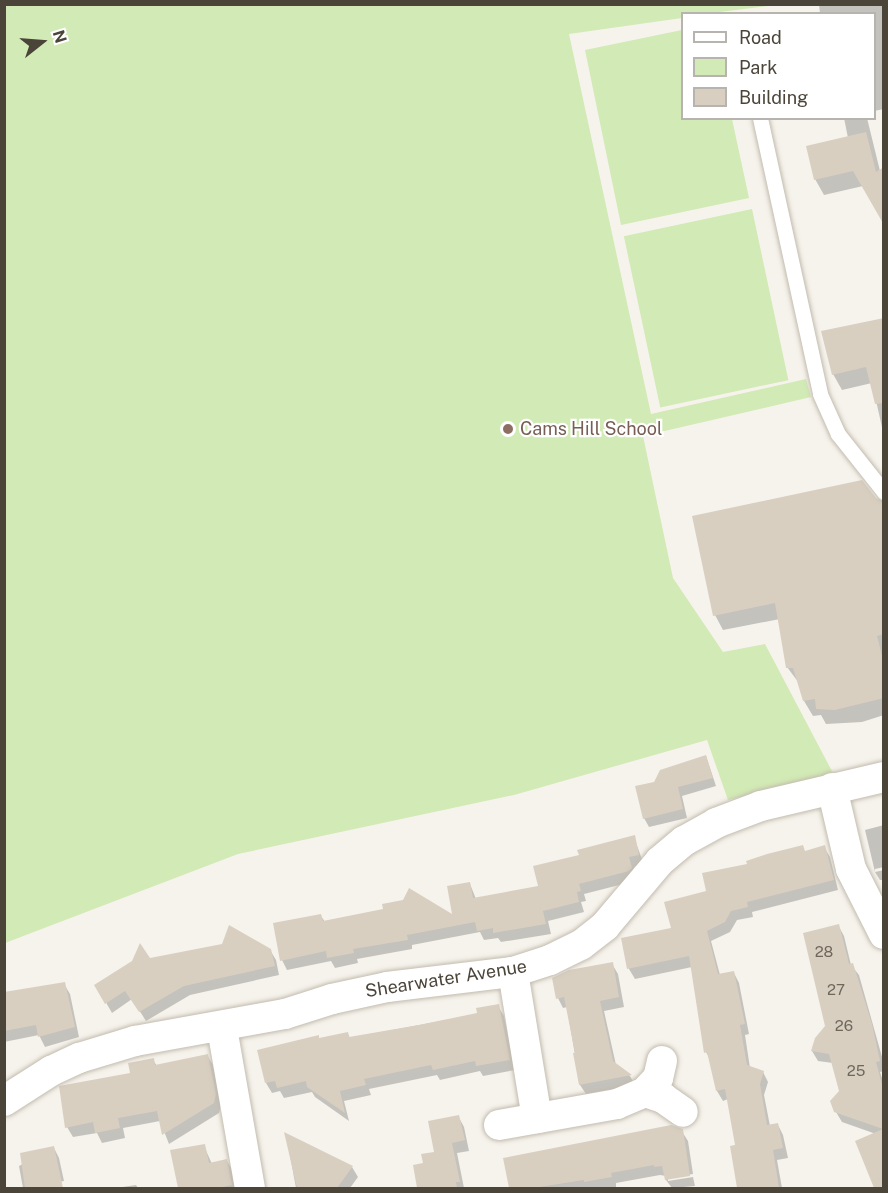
<!DOCTYPE html>
<style>
body{margin:0}
#map{position:relative;width:888px;height:1193px;overflow:hidden;background:#f6f3ec;font-family:"Public Sans",sans-serif}
div>[style]{position:absolute}
[style*='--x']{left:calc(var(--x)*1px);top:calc(var(--y)*1px);width:calc(var(--w)*1px);rotate:calc(var(--a)*1deg)}
.green>*{inset:0;background:#d2eab5;transform-origin:0 0}
.shadow>*{inset:0;background:#0003}
.building>*{inset:0;background:#d8cfc1}
.roads{filter:drop-shadow(0 0 2px #c2bbae) drop-shadow(0 0 2px #c2bbae)}
.service>*{height:15px;margin:-7.5px;padding:0 7.5px;transform-origin:7.5px;border-radius:7.5px;background:#fff}
.minor>*{height:30px;margin:-15px;padding:0 15px;transform-origin:15px;border-radius:15px;background:#fff}
.dots>*{width:16px;height:16px;translate:-50% -50%;box-sizing:border-box;border:3px solid #fff;border-radius:50%}
span{translate:-50% -50%;white-space:nowrap;text-align:center;line-height:1.15;-webkit-text-stroke:4.5px #fff;paint-order:stroke}
.number-label{font-size:15px;color:#6e675b}
.number-label span{-webkit-text-stroke-width:0}
.education-label{font-size:18px;color:#785e54}
.left{translate:0 -50%;text-align:left}
.street-label{font-size:18px;color:#4b4439}
.frame{position:absolute;inset:0;border:6px solid #4b4439;pointer-events:none}
.legend{position:absolute;left:681px;top:12px;width:195px;height:108px;box-sizing:border-box;background:#fff;border:2px solid #b7b4b0;margin:0;padding:8px 10px;list-style:none;font-size:18px;color:#4b4439}
.legend li{display:flex;align-items:center;gap:12px;height:30px}
.legend b{width:30px;border:2px solid #b7b4b0}
.north{position:absolute;left:12px;top:12px;width:60px;height:60px;-webkit-text-stroke:4px #fff;paint-order:stroke;rotate:73deg;font-size:16px;font-weight:700;line-height:24px;text-align:center;color:#4b4439}
.north::after{content:'';display:block;margin:auto;width:21px;height:27px;background:#4b4439;clip-path:polygon(50% 0,100% 100%,50% 72%,0 100%)}
</style>
<div id="map">
<div class="green">
<div style="clip-path:polygon(5px 5px,776px 5px,711px 13px,682px 14px,682px 18px,569px 34px,651px 414px,806px 379px,811px 397px,643px 436px,673px 578px,723px 652px,765px 644px,834px 775px,728px 800px,707px 740px,514px 795px,238px 854px,5px 943px)"></div>
<div style="clip-path:polygon(682px 30px,682px 118px,732px 119px,749px 198px,621px 225px,585px 50px)"></div>
<div style="left:752px;top:209px;width:175px;height:131px;rotate:78deg"></div>
</div>
<div class="shadow">
<div style="clip-path:polygon(819px 4px,884px 4px,884px 109px,874px 111px,874px 14px,820px 14px)"></div>
<div style="clip-path:polygon(844px 118px,867px 118px,880px 171px,863px 186px,824px 195px,815px 179px,848px 138px)"></div>
<div style="clip-path:polygon(884px 319px,884px 436px,872px 383px,842px 390px,833px 374px)"></div>
<div style="clip-path:polygon(884px 544px,884px 715px,862px 722px,826px 724px,821px 715px,813px 716px,804px 701px,799px 683px,787px 667px,780px 619px,723px 630px,715px 615px)"></div>
<div style="clip-path:polygon(706px 756px,716px 786px,682px 796px,687px 818px,649px 827px,644px 818px)"></div>
<div style="clip-path:polygon(884px 825px,884px 867px,875px 869px,875px 872px,865px 830px)"></div>
<div style="clip-path:polygon(634px 837px,644px 865px,634px 867px,635px 881px,584px 894px,586px 901px,581px 902px,584px 912px,548px 921px,551px 934px,501px 942px,498px 938px,484px 940px,480px 932px,412px 945px,412px 949px,357px 959px,358px 963px,335px 968px,331px 961px,287px 970px,282px 960px,321px 916px,325px 922px,454px 917px,470px 884px,476px 899px,540px 887px,581px 856px)"></div>
<div style="clip-path:polygon(824px 847px,830px 857px,838px 890px,752px 912px,753px 917px,737px 920px,730px 932px,711px 941px,720px 975px,734px 973px,739px 983px,749px 1034px,745px 1035px,750px 1068px,763px 1072px,768px 1082px,764px 1095px,770px 1126px,778px 1125px,783px 1135px,788px 1158px,777px 1160px,782px 1188px,729px 1188px,738px 1187px,737px 1146px,728px 1099px,723px 1101px,717px 1091px,711px 1061px,706px 1052px,692px 967px,635px 979px,629px 969px,623px 939px,673px 929px,708px 892px)"></div>
<div style="clip-path:polygon(884px 870px,884px 880px,880px 880px,875px 872px)"></div>
<div style="clip-path:polygon(838px 925px,844px 936px,851px 965px,859px 975px,884px 1064px,884px 1071px,880px 1072px,884px 1084px,884px 1187px,880px 1188px,877px 1188px,872px 1180px,876px 1134px,842px 1122px,833px 1107px,840px 1091px,833px 1063px,818px 1061px,812px 1051px,827px 1026px)"></div>
<div style="clip-path:polygon(270px 950px,276px 960px,279px 975px,190px 995px,146px 1021px,132px 999px,112px 1013px,96px 985px,133px 962px)"></div>
<div style="clip-path:polygon(612px 964px,618px 974px,624px 1007px,604px 1011px,616px 1065px,630px 1076px,635px 1085px,586px 1094px,580px 1085px,567px 1007px,563px 1008px,558px 998px)"></div>
<div style="clip-path:polygon(64px 984px,70px 994px,79px 1037px,45px 1047px,39px 1035px,4px 1042px,4px 994px)"></div>
<div style="clip-path:polygon(498px 1006px,504px 1016px,515px 1070px,483px 1076px,480px 1071px,440px 1080px,437px 1075px,369px 1089px,371px 1095px,344px 1101px,349px 1121px,315px 1097px,312px 1092px,284px 1098px,280px 1091px,272px 1093px,266px 1083px,320px 1040px,348px 1034px,350px 1038px,478px 1014px)"></div>
<div style="clip-path:polygon(207px 1055px,213px 1065px,221px 1105px,219px 1113px,169px 1144px,160px 1121px,123px 1128px,125px 1138px,102px 1143px,97px 1133px,73px 1137px,67px 1127px,153px 1060px,157px 1066px)"></div>
<div style="clip-path:polygon(458px 1116px,464px 1127px,469px 1151px,457px 1153px,464px 1188px,418px 1188px,414px 1166px,425px 1164px,435px 1153px)"></div>
<div style="clip-path:polygon(681px 1130px,688px 1141px,693px 1174px,668px 1178px,668px 1181px,693px 1177px,695px 1186px,672px 1188px,666px 1180px,666px 1176px,660px 1175px,616px 1183px,616px 1187px,609px 1188px,510px 1188px,505px 1159px)"></div>
<div style="clip-path:polygon(286px 1134px,352px 1167px,358px 1177px,350px 1188px,296px 1188px)"></div>
<div style="clip-path:polygon(204px 1146px,212px 1164px,227px 1161px,233px 1171px,236px 1188px,179px 1188px,172px 1151px)"></div>
<div style="clip-path:polygon(54px 1148px,59px 1158px,64px 1181px,53px 1183px,54px 1188px,23px 1188px,19px 1166px)"></div>
<div style="clip-path:polygon(136px 1185px,138px 1188px,116px 1188px)"></div>
</div>
<div class="building">
<div style="clip-path:polygon(866px 132px,876px 172px,884px 167px,884px 225px,853px 171px,814px 180px,806px 146px)"></div>
<div style="clip-path:polygon(884px 318px,884px 403px,875px 404px,866px 367px,832px 375px,821px 331px)"></div>
<div style="clip-path:polygon(862px 480px,876px 498px,884px 501px,884px 634px,877px 636px,884px 664px,884px 698px,835px 710px,816px 709px,815px 699px,803px 701px,793px 668px,786px 668px,775px 603px,713px 616px,692px 516px)"></div>
<div style="clip-path:polygon(706px 755px,713px 778px,678px 787px,683px 809px,643px 819px,635px 786px,654px 782px,660px 770px)"></div>
<div style="clip-path:polygon(635px 835px,639px 855px,629px 857px,632px 868px,629px 871px,579px 884px,581px 891px,577px 892px,579px 902px,543px 911px,546px 924px,493px 933px,493px 928px,477px 931px,475px 922px,407px 935px,408px 940px,353px 949px,354px 953px,327px 958px,326px 951px,280px 961px,273px 923px,321px 914px,323px 921px,383px 909px,382px 904px,403px 900px,409px 888px,452px 914px,447px 886px,470px 882px,473px 898px,538px 886px,533px 866px,579px 855px,577px 850px)"></div>
<div style="clip-path:polygon(803px 845px,805px 851px,825px 845px,834px 880px,747px 902px,748px 907px,731px 911px,725px 922px,707px 931px,718px 974px,734px 971px,745px 1024px,740px 1025px,747px 1065px,764px 1071px,760px 1084px,767px 1125px,778px 1123px,783px 1148px,773px 1150px,779px 1188px,737px 1188px,730px 1146px,735px 1145px,725px 1089px,716px 1091px,707px 1052px,704px 1053px,689px 956px,627px 969px,621px 938px,671px 928px,664px 902px,706px 891px,702px 873px,747px 864px,746px 861px,767px 854px)"></div>
<div style="clip-path:polygon(839px 924px,849px 964px,853px 963px,872px 1024px,880px 1061px,876px 1062px,884px 1092px,884px 1188px,874px 1188px,855px 1141px,883px 1129px,834px 1112px,830px 1101px,839px 1091px,829px 1054px,811px 1051px,815px 1038px,825px 1026px,803px 933px)"></div>
<div style="clip-path:polygon(229px 925px,271px 949px,275px 966px,184px 986px,139px 1012px,125px 991px,105px 1004px,94px 985px,132px 961px,140px 943px,150px 958px,222px 944px)"></div>
<div style="clip-path:polygon(613px 962px,619px 997px,600px 1001px,613px 1061px,632px 1075px,579px 1085px,573px 1053px,575px 1053px,564px 997px,556px 999px,552px 978px,569px 970px)"></div>
<div style="clip-path:polygon(65px 982px,75px 1027px,38px 1037px,36px 1025px,4px 1031px,4px 992px)"></div>
<div style="clip-path:polygon(499px 1004px,510px 1060px,476px 1066px,475px 1061px,433px 1070px,431px 1065px,364px 1079px,366px 1085px,340px 1091px,345px 1113px,307px 1087px,306px 1081px,277px 1088px,275px 1081px,265px 1083px,257px 1050px,319px 1035px,319px 1038px,348px 1032px,349px 1037px,419px 1025px,477px 1013px,476px 1008px)"></div>
<div style="clip-path:polygon(208px 1054px,216px 1094px,214px 1103px,162px 1135px,157px 1111px,118px 1118px,120px 1128px,95px 1133px,93px 1122px,65px 1128px,59px 1086px,130px 1073px,128px 1063px,154px 1058px,155px 1065px)"></div>
<div style="clip-path:polygon(459px 1115px,465px 1140px,452px 1143px,460px 1182px,456px 1182px,457px 1188px,417px 1188px,413px 1165px,423px 1163px,421px 1154px,434px 1152px,428px 1121px)"></div>
<div style="clip-path:polygon(671px 1125px,683px 1129px,690px 1176px,665px 1180px,662px 1166px,654px 1167px,654px 1165px,611px 1173px,612px 1177px,584px 1182px,584px 1180px,533px 1188px,509px 1188px,503px 1158px)"></div>
<div style="clip-path:polygon(284px 1132px,353px 1166px,337px 1188px,297px 1188px)"></div>
<div style="clip-path:polygon(205px 1144px,209px 1163px,227px 1159px,232px 1185px,218px 1188px,178px 1188px,170px 1150px)"></div>
<div style="clip-path:polygon(54px 1146px,63px 1188px,25px 1188px,20px 1153px)"></div>
</div>
<div class="roads">
<div class="service">
<div style="--x:760;--y:118;--w:282;--a:77.7"></div>
<div style="--x:820;--y:394;--w:44;--a:65.8"></div>
<div style="--x:838;--y:434;--w:74;--a:51.6"></div>
</div>
<div class="minor">
<div style="--x:832;--y:788;--w:83;--a:76.8"></div>
<div style="--x:851;--y:869;--w:73;--a:63.1"></div>
<div style="--x:513;--y:972;--w:148;--a:80.7"></div>
<div style="--x:222;--y:1028;--w:162;--a:80.1"></div>
<div style="--x:662;--y:1061;--w:17;--a:103"></div>
<div style="--x:658;--y:1078;--w:19;--a:133"></div>
<div style="--x:645;--y:1092;--w:19;--a:18"></div>
<div style="--x:663;--y:1098;--w:24;--a:35"></div>
<div style="--x:4;--y:1101;--w:56;--a:-32.6"></div>
<div style="--x:51;--y:1071;--w:31;--a:-25"></div>
<div style="--x:79;--y:1058;--w:59;--a:-16.9"></div>
<div style="--x:135;--y:1041;--w:152;--a:-10.2"></div>
<div style="--x:285;--y:1014;--w:49;--a:-17.7"></div>
<div style="--x:332;--y:999;--w:56;--a:-12.3"></div>
<div style="--x:387;--y:987;--w:127;--a:-6.8"></div>
<div style="--x:513;--y:972;--w:39;--a:-18"></div>
<div style="--x:550;--y:960;--w:34;--a:-26"></div>
<div style="--x:581;--y:945;--w:31;--a:-38"></div>
<div style="--x:605;--y:926;--w:85;--a:-49.8"></div>
<div style="--x:660;--y:861;--w:31;--a:-40"></div>
<div style="--x:684;--y:841;--w:37;--a:-29"></div>
<div style="--x:716;--y:823;--w:48;--a:-20.7"></div>
<div style="--x:761;--y:806;--w:126;--a:-13.3"></div>
<div style="--x:499;--y:1125;--w:120;--a:-10.1"></div>
<div style="--x:617;--y:1104;--w:30;--a:-23"></div>
</div>
</div>
<div class="dots">
<div style="left:508px;top:429px;background:#8d6e63"></div>
</div>
<div class="number-label">
<span style="left:824px;top:952px">28</span>
<span style="left:836px;top:990px">27</span>
<span style="left:844px;top:1026px">26</span>
<span style="left:856px;top:1071px">25</span>
</div>
<div class="education-label">
<span class="left" style="left:520px;top:429px">Cams Hill School</span>
</div>
<div class="street-label">
<span style="left:446px;top:979px;rotate:-9deg">Shearwater Avenue</span>
</div>
<div class="frame"></div>
<ul class="legend">
<li><b style="height:8px;background:#fff"></b>Road</li>
<li><b style="height:16px;background:#d2eab5"></b>Park</li>
<li><b style="height:16px;background:#d8cfc1"></b>Building</li>
</ul>
<div class="north">N</div>
</div>
